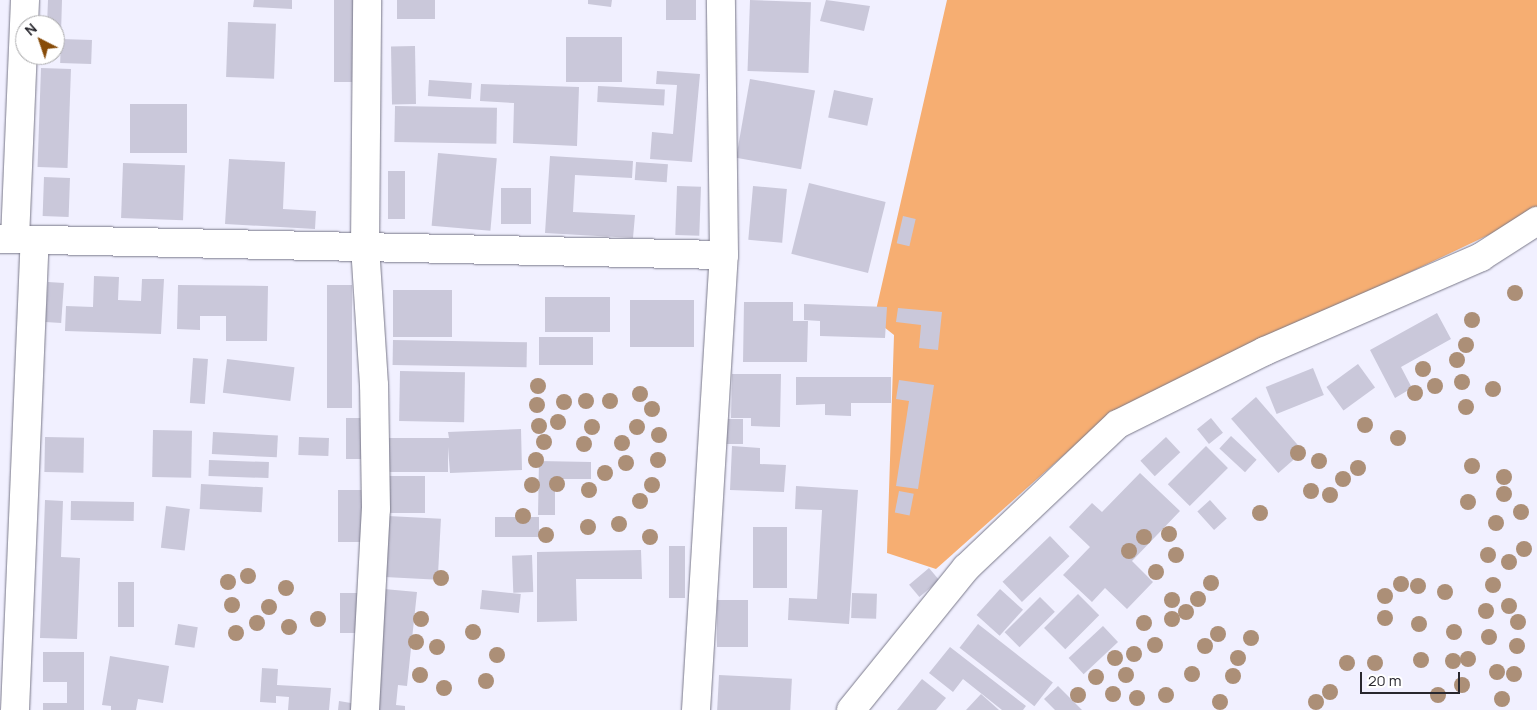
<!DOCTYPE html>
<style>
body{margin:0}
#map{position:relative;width:1537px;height:710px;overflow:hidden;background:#f1f0ff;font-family:Manrope,sans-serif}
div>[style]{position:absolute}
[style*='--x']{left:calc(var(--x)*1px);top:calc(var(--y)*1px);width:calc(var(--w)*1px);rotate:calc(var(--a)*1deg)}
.green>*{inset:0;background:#f6ae72}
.building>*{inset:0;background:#cac8da;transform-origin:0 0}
.roads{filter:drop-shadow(0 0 1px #797889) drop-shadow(0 0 1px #797889)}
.street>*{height:28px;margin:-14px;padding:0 14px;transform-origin:14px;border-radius:14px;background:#fff}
.trees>*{width:16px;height:16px;margin:-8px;border-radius:50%;background:#ac8f77}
span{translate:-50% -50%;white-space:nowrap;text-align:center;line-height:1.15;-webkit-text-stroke:4px #fff;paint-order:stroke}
.north{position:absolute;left:15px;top:15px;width:50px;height:50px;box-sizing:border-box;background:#fff;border:1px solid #a9a9ab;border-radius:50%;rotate:319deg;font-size:14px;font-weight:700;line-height:20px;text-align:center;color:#28272e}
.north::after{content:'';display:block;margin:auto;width:18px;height:22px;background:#874b08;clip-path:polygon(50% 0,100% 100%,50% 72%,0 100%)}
.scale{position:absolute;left:1360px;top:672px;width:100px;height:22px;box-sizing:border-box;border:2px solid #28272e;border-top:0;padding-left:6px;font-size:15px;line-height:18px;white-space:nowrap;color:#28272e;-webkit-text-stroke:4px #fff;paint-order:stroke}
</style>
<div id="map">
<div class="green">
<div style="clip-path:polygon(947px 0,1537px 0,1537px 212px,1109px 415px,936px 569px,887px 553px,894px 335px,874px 319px)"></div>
</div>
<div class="building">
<div style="clip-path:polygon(48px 0,62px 0,61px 34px,55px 34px,55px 25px,47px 25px)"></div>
<div style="clip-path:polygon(254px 0,292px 0,292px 9px,253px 7px)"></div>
<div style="left:334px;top:0;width:23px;height:82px"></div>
<div style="left:397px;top:0;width:38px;height:19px"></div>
<div style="clip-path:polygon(588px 0,612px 0,611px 7px,588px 4px)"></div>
<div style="left:666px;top:0;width:30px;height:20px"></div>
<div style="left:750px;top:0;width:61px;height:71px;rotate:2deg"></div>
<div style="clip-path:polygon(826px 0,870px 6px,864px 31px,820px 21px)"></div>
<div style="left:228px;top:22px;width:48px;height:55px;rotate:2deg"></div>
<div style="left:622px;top:37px;width:45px;height:56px;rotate:90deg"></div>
<div style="left:61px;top:39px;width:31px;height:24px;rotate:2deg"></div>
<div style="left:415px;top:46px;width:58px;height:24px;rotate:89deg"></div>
<div style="left:41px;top:68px;width:30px;height:99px;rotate:2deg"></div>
<div style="clip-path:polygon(657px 71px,700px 74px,692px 162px,650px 159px,652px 132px,673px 134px,677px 85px,656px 84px)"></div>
<div style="left:750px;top:79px;width:66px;height:80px;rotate:10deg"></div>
<div style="left:429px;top:80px;width:43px;height:16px;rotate:4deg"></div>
<div style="clip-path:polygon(481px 84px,579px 87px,577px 146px,513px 143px,514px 103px,480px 101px)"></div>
<div style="left:598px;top:86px;width:67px;height:16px;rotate:3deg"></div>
<div style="left:834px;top:90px;width:40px;height:28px;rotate:12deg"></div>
<div style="left:130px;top:104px;width:57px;height:49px"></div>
<div style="left:395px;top:106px;width:102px;height:36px;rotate:1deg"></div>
<div style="left:438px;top:153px;width:59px;height:73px;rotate:5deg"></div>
<div style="clip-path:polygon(550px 156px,633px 161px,632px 178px,575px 175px,573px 212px,635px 215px,633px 238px,545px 233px)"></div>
<div style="clip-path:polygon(229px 159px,285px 162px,283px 209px,316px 211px,315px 229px,225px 224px)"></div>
<div style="left:636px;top:162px;width:32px;height:18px;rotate:4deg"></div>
<div style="left:123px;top:163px;width:62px;height:55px;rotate:2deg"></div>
<div style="left:388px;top:171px;width:17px;height:48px"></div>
<div style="left:44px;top:177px;width:26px;height:39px;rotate:2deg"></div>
<div style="left:809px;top:183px;width:79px;height:73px;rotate:14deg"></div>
<div style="left:677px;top:186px;width:24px;height:49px;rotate:2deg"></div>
<div style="left:753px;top:186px;width:34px;height:54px;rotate:5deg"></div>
<div style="left:501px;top:188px;width:30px;height:36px"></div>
<div style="left:903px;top:216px;width:13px;height:28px;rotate:13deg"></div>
<div style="clip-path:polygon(94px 276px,119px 277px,118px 300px,141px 301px,142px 279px,164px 279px,161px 334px,65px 331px,66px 306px,93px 307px)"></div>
<div style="left:48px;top:282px;width:16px;height:40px;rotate:4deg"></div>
<div style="clip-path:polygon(178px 285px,268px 286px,267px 341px,226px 341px,226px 316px,200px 316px,200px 330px,177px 329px)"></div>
<div style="left:327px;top:285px;width:25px;height:123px"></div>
<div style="left:393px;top:290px;width:59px;height:47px"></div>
<div style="left:610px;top:297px;width:35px;height:65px;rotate:90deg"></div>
<div style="left:630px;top:300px;width:64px;height:47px"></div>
<div style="clip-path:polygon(744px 302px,793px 302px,793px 321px,808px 321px,807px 362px,743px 362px)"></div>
<div style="clip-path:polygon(804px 304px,887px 307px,885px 338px,820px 336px,820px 321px,804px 320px)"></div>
<div style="clip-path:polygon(898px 308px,942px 312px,938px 350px,919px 348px,921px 325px,896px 322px)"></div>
<div style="clip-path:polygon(1437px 313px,1451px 339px,1401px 367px,1412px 388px,1395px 398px,1370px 350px)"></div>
<div style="left:593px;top:337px;width:28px;height:54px;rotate:90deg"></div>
<div style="left:393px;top:340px;width:134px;height:25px;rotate:1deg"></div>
<div style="left:193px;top:358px;width:15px;height:45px;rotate:4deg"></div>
<div style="left:227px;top:359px;width:68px;height:34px;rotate:7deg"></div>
<div style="left:1358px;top:364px;width:29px;height:39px;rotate:54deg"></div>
<div style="left:1313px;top:368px;width:29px;height:51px;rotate:68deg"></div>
<div style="left:400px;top:371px;width:65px;height:50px;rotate:1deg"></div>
<div style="clip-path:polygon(732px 374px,781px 374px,780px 427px,751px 426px,751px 418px,731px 418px)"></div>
<div style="clip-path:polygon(796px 377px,891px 377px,891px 403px,851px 403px,851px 416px,825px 415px,825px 404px,796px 405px)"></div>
<div style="clip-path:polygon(899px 380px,934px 385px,918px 489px,896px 486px,909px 401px,896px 399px)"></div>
<div style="left:1256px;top:397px;width:72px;height:33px;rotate:49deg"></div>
<div style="left:346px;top:418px;width:26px;height:41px"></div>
<div style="left:1211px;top:418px;width:19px;height:18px;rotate:51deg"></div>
<div style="left:720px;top:419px;width:23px;height:25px"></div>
<div style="clip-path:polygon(521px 429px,522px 470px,450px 473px,448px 447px,448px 472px,388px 472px,389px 438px,449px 438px,448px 432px)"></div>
<div style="left:153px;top:430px;width:39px;height:47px;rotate:1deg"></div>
<div style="left:213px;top:432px;width:65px;height:22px;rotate:3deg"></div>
<div style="left:1231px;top:436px;width:35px;height:17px;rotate:43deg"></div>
<div style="left:45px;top:437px;width:39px;height:35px;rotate:1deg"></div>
<div style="left:299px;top:437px;width:30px;height:18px;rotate:2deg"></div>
<div style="left:1166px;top:437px;width:21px;height:35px;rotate:47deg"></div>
<div style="clip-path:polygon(732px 446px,760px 448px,760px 464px,786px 465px,784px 492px,730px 490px)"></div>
<div style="left:1206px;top:446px;width:31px;height:54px;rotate:45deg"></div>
<div style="left:209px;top:460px;width:60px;height:16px;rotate:2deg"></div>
<div style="clip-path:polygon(539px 461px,591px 462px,591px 479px,555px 479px,555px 515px,538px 515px)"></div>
<div style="clip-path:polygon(1140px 473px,1180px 511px,1132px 561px,1153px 582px,1127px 609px,1105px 588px,1092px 602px,1063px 575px,1090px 547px,1069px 527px,1092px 503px,1102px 512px)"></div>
<div style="left:387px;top:476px;width:38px;height:37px"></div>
<div style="left:201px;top:484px;width:62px;height:25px;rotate:3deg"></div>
<div style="clip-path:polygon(796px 486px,858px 490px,849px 624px,788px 620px,789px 598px,817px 599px,822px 510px,795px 509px)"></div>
<div style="left:338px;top:490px;width:24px;height:52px"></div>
<div style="left:899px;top:491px;width:15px;height:22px;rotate:11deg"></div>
<div style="clip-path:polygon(45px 500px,63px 501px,61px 557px,80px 558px,77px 639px,40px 638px)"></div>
<div style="left:1210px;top:500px;width:25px;height:17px;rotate:48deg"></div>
<div style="left:71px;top:501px;width:63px;height:19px;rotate:1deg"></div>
<div style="left:166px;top:506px;width:24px;height:42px;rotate:7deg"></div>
<div style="left:388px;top:516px;width:53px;height:61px;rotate:3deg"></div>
<div style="left:495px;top:517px;width:44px;height:20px"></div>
<div style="left:753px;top:527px;width:34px;height:61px"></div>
<div style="left:1050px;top:536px;width:28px;height:66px;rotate:46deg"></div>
<div style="left:669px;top:546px;width:16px;height:52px"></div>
<div style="clip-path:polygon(641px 550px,642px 579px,576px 579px,577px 621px,537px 622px,537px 552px)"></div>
<div style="left:532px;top:555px;width:37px;height:20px;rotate:88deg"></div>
<div style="left:929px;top:568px;width:16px;height:26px;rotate:50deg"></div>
<div style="left:118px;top:582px;width:16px;height:45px"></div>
<div style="clip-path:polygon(384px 589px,417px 592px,407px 686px,398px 685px,396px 705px,405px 706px,405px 710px,372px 710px)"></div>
<div style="left:1000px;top:589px;width:31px;height:35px;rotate:42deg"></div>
<div style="left:482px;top:590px;width:39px;height:19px;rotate:6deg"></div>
<div style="left:340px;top:593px;width:22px;height:40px"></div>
<div style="left:852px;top:593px;width:25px;height:25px;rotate:2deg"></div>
<div style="left:1078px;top:594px;width:30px;height:48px;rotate:45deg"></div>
<div style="left:1040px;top:597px;width:21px;height:50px;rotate:45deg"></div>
<div style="left:717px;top:600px;width:31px;height:47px"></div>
<div style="left:178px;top:624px;width:20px;height:21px;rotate:9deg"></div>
<div style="left:978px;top:624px;width:95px;height:30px;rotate:38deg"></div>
<div style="left:1103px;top:626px;width:22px;height:47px;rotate:47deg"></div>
<div style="clip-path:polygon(950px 647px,1026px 706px,1023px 710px,1002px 710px,963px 679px,953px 692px,929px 673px)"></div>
<div style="clip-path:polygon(43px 652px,84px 652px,84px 710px,43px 710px,43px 703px,67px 703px,67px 682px,43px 682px)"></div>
<div style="clip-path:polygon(110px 656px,169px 666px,163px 703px,138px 699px,136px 710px,111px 710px,111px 706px,102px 705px)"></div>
<div style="clip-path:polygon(262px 668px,278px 669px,277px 685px,331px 688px,329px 710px,288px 710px,289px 697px,276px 696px,276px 703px,260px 702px)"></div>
<div style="left:719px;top:675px;width:73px;height:35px;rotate:3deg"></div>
<div style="clip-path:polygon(922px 679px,946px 698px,936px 710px,897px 710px)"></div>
<div style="clip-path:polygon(1058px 686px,1082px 710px,1055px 710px,1044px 699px)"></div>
<div style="clip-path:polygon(981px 694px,999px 710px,966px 710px)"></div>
<div style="clip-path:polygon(339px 701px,357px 704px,356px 710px,338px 710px)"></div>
</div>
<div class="roads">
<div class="street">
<div style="--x:0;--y:239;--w:724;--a:1.27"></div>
<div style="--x:15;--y:239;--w:239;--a:-87.6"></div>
<div style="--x:15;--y:710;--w:470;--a:-87.6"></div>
<div style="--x:365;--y:710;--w:201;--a:-86.9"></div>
<div style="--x:376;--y:509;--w:124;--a:-90.9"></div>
<div style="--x:374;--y:385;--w:138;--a:-93.7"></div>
<div style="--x:365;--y:247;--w:247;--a:-89.5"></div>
<div style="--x:696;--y:710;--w:456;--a:-86.5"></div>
<div style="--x:724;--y:255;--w:255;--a:-90.7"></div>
<div style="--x:851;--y:710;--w:183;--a:-51"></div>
<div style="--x:966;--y:568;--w:209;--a:-43.5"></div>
<div style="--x:1118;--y:424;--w:164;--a:-26.4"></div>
<div style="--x:1265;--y:351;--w:236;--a:-23.5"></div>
<div style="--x:1481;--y:257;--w:67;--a:-32.7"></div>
</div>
</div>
<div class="trees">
<div style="left:1515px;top:293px"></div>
<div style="left:1472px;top:320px"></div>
<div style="left:1466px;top:345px"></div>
<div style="left:1457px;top:360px"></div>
<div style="left:1423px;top:369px"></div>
<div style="left:1462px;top:382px"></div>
<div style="left:538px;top:386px"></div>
<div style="left:1435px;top:386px"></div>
<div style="left:1493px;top:389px"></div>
<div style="left:1415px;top:393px"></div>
<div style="left:640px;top:394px"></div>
<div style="left:586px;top:401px"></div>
<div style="left:610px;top:401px"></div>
<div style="left:564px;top:402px"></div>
<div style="left:537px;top:405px"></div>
<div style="left:1466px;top:407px"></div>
<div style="left:652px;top:409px"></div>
<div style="left:558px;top:422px"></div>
<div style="left:1365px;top:425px"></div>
<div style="left:539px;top:426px"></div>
<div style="left:592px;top:427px"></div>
<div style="left:637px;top:427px"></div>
<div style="left:659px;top:435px"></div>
<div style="left:1398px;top:438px"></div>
<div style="left:544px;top:442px"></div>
<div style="left:622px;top:443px"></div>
<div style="left:584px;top:444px"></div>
<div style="left:1298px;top:453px"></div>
<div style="left:536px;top:460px"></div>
<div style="left:658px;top:460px"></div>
<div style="left:1319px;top:461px"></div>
<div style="left:626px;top:463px"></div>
<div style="left:1472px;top:466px"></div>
<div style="left:1358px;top:468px"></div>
<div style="left:605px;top:473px"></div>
<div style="left:1504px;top:477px"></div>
<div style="left:1343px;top:479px"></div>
<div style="left:557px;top:484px"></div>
<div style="left:532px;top:485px"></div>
<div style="left:652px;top:485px"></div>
<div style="left:589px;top:490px"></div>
<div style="left:1311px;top:491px"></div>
<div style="left:1504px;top:494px"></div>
<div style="left:1330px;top:495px"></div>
<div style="left:640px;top:501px"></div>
<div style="left:1468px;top:502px"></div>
<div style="left:1521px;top:512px"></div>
<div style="left:1260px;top:513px"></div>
<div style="left:523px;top:516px"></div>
<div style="left:1496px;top:523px"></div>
<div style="left:619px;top:524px"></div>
<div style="left:588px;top:527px"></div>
<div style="left:1169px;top:534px"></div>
<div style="left:546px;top:535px"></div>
<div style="left:650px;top:537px"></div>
<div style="left:1144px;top:537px"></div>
<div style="left:1524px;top:549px"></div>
<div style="left:1129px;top:551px"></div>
<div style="left:1176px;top:555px"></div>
<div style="left:1488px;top:555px"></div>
<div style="left:1509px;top:562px"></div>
<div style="left:1156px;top:572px"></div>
<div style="left:248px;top:576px"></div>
<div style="left:441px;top:578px"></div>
<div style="left:228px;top:582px"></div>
<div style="left:1211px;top:583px"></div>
<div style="left:1401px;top:584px"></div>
<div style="left:1493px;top:585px"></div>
<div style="left:1418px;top:586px"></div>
<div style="left:286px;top:588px"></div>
<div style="left:1445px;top:592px"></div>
<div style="left:1385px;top:596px"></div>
<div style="left:1198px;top:599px"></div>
<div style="left:1172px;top:600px"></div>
<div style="left:232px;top:605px"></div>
<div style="left:1509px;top:606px"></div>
<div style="left:269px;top:607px"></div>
<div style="left:1486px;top:611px"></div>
<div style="left:1186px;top:612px"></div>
<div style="left:1385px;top:618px"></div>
<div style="left:318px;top:619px"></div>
<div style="left:421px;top:619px"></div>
<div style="left:1172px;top:619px"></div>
<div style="left:1518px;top:622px"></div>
<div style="left:257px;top:623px"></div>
<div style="left:1144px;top:623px"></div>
<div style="left:1419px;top:624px"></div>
<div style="left:289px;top:627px"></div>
<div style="left:473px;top:632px"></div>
<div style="left:1454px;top:632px"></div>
<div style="left:236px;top:633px"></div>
<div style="left:1218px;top:634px"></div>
<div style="left:1489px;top:637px"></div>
<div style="left:1251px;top:638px"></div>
<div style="left:416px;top:642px"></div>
<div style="left:1155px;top:645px"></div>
<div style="left:1205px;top:646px"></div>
<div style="left:1517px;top:646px"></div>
<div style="left:437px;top:647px"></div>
<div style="left:1134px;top:654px"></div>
<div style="left:497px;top:655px"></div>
<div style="left:1115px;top:658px"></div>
<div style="left:1238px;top:658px"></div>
<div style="left:1468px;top:659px"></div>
<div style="left:1421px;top:660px"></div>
<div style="left:1453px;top:661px"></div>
<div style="left:1347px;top:663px"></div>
<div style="left:1375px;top:663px"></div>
<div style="left:1497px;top:672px"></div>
<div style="left:1192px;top:674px"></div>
<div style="left:1514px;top:674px"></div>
<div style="left:420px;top:675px"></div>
<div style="left:1126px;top:675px"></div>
<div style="left:1233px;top:676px"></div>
<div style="left:1096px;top:677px"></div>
<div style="left:486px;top:681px"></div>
<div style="left:1462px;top:685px"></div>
<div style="left:444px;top:688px"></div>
<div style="left:1330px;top:692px"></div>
<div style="left:1113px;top:694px"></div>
<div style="left:1078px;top:695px"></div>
<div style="left:1166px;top:695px"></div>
<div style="left:1438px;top:695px"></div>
<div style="left:1137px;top:698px"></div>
<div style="left:1502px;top:699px"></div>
<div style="left:1220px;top:702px"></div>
<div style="left:1316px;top:702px"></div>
</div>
<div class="north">N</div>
<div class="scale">20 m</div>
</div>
